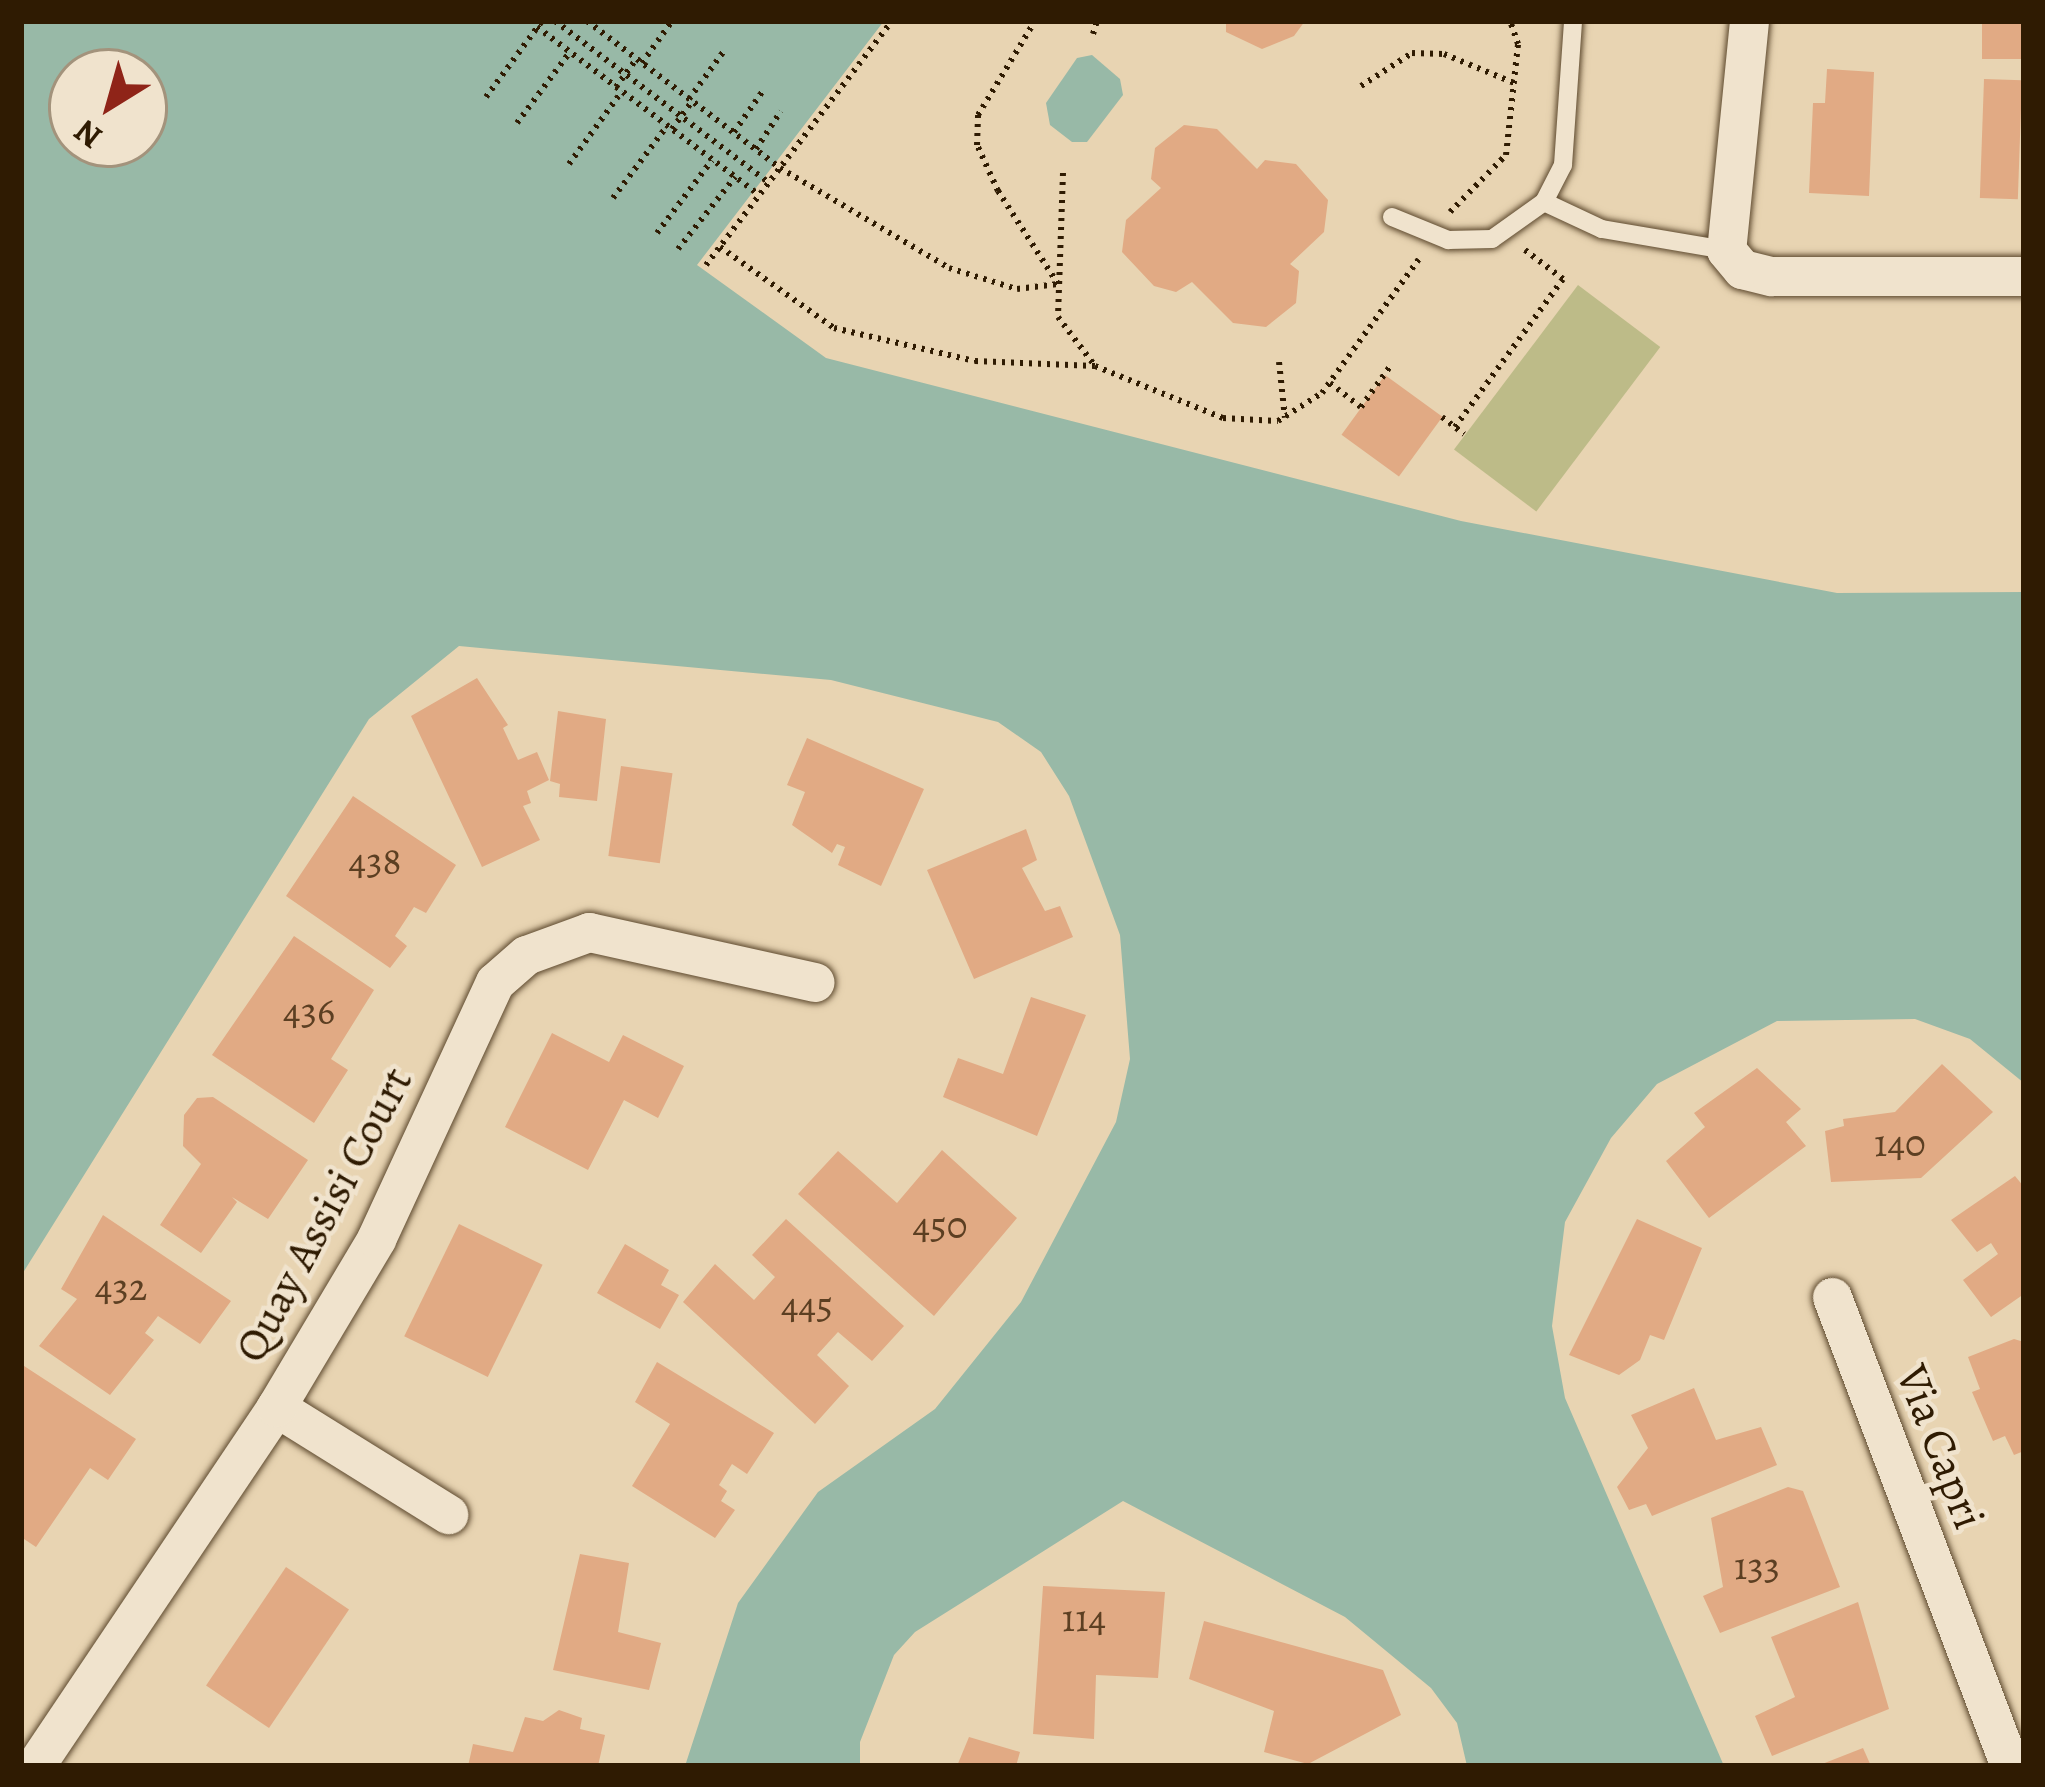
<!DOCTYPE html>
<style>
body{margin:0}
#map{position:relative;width:2045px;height:1787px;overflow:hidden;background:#e8d4b2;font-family:Alegreya,serif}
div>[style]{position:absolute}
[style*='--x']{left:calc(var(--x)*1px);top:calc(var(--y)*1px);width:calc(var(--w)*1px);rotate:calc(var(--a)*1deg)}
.green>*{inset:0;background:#bdbb88;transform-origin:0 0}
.water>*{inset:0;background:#98b9a7}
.building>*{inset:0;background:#e1aa84;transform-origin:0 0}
.path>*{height:6px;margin-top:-3px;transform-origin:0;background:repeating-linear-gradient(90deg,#2f1b02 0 3px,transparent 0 9px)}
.roads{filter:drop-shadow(0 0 3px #5d492e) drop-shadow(0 0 3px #5d492e)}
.service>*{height:18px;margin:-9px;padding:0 9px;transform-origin:9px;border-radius:9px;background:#f0e3cd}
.minor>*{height:39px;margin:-19.5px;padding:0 19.5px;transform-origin:19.5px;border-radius:19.5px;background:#f0e3cd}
span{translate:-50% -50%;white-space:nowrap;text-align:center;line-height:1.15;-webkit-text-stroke:9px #f0e3cd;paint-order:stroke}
.number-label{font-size:39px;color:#5c3f22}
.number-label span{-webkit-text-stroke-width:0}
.street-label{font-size:45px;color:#2f1b02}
.frame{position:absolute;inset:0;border:24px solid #2f1b02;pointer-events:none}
.north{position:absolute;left:48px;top:48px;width:120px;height:120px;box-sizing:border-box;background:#f0e3cd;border:3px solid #a3937c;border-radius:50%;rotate:217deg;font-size:33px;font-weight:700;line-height:48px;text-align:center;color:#2f1b02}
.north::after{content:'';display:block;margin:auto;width:42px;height:54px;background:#8f2418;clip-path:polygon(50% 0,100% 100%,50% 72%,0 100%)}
</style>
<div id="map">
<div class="green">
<div style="left:1578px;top:285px;width:103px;height:206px;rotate:37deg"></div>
</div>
<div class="water">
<div style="clip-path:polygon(evenodd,21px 21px,884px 21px,697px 265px,826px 358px,1461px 521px,1837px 593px,2024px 592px,2024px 1083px,1970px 1039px,1915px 1019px,1777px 1021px,1657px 1084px,1611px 1138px,1565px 1222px,1552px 1326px,1565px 1398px,1724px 1766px,1467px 1766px,1457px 1723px,1431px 1688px,1345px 1617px,1123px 1501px,915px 1632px,894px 1655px,860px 1742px,860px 1766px,685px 1766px,738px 1603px,818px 1492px,935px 1409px,1021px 1302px,1116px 1122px,1130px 1059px,1120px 935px,1069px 796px,1041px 752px,998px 722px,831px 680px,459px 646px,369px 719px,21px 1276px,21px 21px,72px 72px,144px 72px,144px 144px,72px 144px,72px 72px)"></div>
<div style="clip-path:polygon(1092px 55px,1120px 79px,1123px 95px,1087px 142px,1072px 142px,1050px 125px,1046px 103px,1077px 58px)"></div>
</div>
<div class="building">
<div style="clip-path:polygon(1226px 21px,1305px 21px,1294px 36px,1262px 49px,1226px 32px)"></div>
<div style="left:1982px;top:21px;width:42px;height:38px"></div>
<div style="clip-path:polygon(1827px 69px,1874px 72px,1869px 196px,1809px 193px,1813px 103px,1825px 103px)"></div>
<div style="left:1984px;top:79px;width:38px;height:119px;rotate:2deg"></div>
<div style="clip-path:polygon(1184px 125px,1217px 129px,1257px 169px,1265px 160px,1296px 164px,1328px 200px,1324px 232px,1290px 264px,1299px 271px,1296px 303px,1266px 327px,1233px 323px,1192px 282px,1176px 292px,1154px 286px,1122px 252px,1126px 220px,1161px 188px,1151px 179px,1155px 148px)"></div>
<div style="left:1385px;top:375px;width:71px;height:74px;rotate:36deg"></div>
<div style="clip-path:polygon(477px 678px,508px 725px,503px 728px,518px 760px,537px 752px,549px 780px,527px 791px,531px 803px,523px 806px,540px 840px,482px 867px,411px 716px)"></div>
<div style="clip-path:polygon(558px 711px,606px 719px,597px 801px,559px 797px,560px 784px,550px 781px)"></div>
<div style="clip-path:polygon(807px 738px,924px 789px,881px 886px,838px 865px,845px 847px,837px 844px,832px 853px,792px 825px,805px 792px,787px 785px)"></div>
<div style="left:621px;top:766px;width:52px;height:91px;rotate:8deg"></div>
<div style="clip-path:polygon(353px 796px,456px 865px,426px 913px,414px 907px,395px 936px,407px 946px,390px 968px,286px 896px)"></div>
<div style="clip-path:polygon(1026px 829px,1037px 860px,1022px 868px,1045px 911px,1060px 906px,1073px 937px,974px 979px,927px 870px)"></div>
<div style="clip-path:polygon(294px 936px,374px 990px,331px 1059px,348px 1070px,314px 1123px,212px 1055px)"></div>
<div style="clip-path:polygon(1031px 997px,1086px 1015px,1037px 1136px,943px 1097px,958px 1058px,1003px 1074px)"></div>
<div style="clip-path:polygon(552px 1033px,609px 1062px,623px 1035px,684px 1066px,658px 1118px,624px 1100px,588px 1170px,505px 1127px)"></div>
<div style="clip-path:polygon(1942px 1064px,1993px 1112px,1921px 1178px,1831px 1182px,1825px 1131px,1844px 1126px,1843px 1119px,1895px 1112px)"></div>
<div style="clip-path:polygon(1757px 1068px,1801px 1109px,1786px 1122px,1806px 1146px,1709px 1218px,1666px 1161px,1705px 1127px,1694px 1113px)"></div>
<div style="clip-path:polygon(213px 1097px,308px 1160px,268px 1219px,232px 1197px,237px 1202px,201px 1253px,160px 1225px,201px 1164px,183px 1146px,184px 1115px,197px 1098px)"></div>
<div style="clip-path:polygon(942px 1150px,1017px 1218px,934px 1316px,798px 1194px,838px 1151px,897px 1203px)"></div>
<div style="clip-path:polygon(2015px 1176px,2024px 1187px,2024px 1294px,1991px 1317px,1963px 1280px,1998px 1254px,1991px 1243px,1977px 1252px,1951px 1220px)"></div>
<div style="clip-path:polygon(103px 1215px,231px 1301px,200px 1344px,158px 1316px,145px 1333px,154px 1340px,110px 1395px,39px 1346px,77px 1299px,61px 1289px)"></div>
<div style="clip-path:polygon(786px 1219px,904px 1326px,872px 1361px,838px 1332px,817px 1355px,849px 1386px,815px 1424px,683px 1302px,715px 1264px,754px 1300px,775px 1277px,752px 1255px)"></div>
<div style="clip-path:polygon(1637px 1219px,1702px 1248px,1664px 1340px,1650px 1335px,1640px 1360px,1619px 1375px,1569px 1355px)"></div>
<div style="left:459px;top:1224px;width:93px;height:125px;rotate:26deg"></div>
<div style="clip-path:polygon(625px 1244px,669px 1270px,661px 1285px,679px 1295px,660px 1329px,597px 1293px)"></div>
<div style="clip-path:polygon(2014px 1339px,2024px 1342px,2024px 1451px,2014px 1455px,2005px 1436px,1993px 1441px,1972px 1392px,1980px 1389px,1968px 1357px)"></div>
<div style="clip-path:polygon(657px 1362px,774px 1433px,747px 1474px,732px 1464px,719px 1485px,727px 1491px,721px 1501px,735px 1510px,715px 1538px,632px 1486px,670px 1424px,635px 1402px)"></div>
<div style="clip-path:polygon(21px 1364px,136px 1439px,108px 1480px,90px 1468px,36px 1547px,21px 1537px)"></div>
<div style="clip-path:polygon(1694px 1388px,1716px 1440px,1761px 1427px,1777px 1465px,1652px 1516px,1646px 1504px,1629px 1510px,1617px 1487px,1648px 1448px,1631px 1415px)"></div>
<div style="clip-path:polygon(1788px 1487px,1803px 1491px,1840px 1587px,1720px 1633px,1703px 1596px,1723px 1587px,1711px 1518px)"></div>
<div style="clip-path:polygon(580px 1554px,629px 1563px,618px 1632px,661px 1643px,649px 1690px,553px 1670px)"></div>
<div style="left:286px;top:1567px;width:76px;height:143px;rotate:34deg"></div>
<div style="clip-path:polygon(1043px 1586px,1165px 1592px,1158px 1678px,1096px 1675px,1094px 1739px,1033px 1734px)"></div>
<div style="clip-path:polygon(1858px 1602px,1889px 1709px,1772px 1756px,1755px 1716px,1795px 1697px,1771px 1637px)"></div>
<div style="clip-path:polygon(1204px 1621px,1383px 1670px,1401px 1715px,1308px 1764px,1264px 1752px,1274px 1711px,1189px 1679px)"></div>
<div style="clip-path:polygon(559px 1710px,582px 1718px,580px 1729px,605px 1735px,598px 1766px,468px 1766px,473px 1744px,513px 1752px,525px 1717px,543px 1721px)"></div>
<div style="clip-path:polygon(969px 1737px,1020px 1752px,1016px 1766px,957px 1766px)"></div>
<div style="clip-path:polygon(1863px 1748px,1871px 1766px,1817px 1766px)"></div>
</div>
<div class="path">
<div style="--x:555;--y:21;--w:267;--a:37.1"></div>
<div style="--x:587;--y:21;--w:243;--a:37.3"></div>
<div style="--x:780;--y:168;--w:196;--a:30.6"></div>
<div style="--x:949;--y:268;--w:71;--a:17.2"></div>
<div style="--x:1017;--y:289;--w:41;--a:-7"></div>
<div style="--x:1058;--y:284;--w:111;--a:-122.8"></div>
<div style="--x:998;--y:191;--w:51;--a:-114.5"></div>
<div style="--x:977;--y:145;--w:30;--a:-88"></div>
<div style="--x:978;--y:115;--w:110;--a:-58.8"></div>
<div style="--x:537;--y:27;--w:278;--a:37.1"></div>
<div style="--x:1093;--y:34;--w:14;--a:-73"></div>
<div style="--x:642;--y:63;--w:52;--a:-54.5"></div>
<div style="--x:1361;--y:86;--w:61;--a:-32.9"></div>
<div style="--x:1412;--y:53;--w:32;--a:2"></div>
<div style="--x:1444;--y:54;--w:76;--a:22.5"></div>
<div style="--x:616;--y:87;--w:34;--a:-54"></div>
<div style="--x:486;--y:97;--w:94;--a:-53.6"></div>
<div style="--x:689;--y:99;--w:59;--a:-53.9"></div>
<div style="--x:517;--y:123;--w:89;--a:-53.3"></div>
<div style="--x:672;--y:129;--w:34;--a:-54"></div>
<div style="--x:734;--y:132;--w:49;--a:-55"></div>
<div style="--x:756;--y:149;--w:45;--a:-56.7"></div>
<div style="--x:569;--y:164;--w:90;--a:-54"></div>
<div style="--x:1063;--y:173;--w:144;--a:92"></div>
<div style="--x:1058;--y:317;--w:61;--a:52.9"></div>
<div style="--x:613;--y:198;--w:90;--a:-53.1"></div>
<div style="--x:1450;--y:212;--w:80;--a:-45.5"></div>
<div style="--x:1506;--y:155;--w:112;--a:-83.8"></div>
<div style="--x:1518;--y:44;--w:24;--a:-109"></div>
<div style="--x:657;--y:233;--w:91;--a:-53"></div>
<div style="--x:720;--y:247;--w:140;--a:35.4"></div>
<div style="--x:834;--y:328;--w:145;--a:13.2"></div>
<div style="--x:975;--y:361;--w:120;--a:2.4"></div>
<div style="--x:1095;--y:366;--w:138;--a:22.1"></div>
<div style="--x:1223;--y:418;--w:55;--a:3.1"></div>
<div style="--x:1278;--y:421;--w:52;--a:-32.5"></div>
<div style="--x:1322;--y:393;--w:165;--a:-54.1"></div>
<div style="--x:678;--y:249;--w:92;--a:-51.6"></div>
<div style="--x:706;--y:265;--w:307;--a:-52.7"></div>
<div style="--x:1279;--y:362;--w:56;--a:83.9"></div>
<div style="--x:1330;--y:383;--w:39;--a:38"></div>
<div style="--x:1361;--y:407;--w:52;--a:-54.5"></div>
<div style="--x:1442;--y:417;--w:28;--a:38"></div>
<div style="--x:1455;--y:427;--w:183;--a:-53.9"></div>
<div style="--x:1563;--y:279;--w:48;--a:-142.7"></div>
</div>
<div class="roads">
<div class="service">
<div style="--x:1544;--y:202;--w:64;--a:25"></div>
<div style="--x:1602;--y:229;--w:126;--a:9.6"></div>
<div style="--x:1392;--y:217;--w:61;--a:22.3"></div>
<div style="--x:1448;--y:240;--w:44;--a:-1.3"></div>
<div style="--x:1492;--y:239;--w:64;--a:-35.4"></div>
<div style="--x:1544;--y:202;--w:42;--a:-62.8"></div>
<div style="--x:1563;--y:165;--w:144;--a:-86"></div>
</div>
<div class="minor">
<div style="--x:1749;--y:21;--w:230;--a:95.7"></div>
<div style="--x:1726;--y:250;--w:25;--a:50"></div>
<div style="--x:1742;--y:269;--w:30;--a:14"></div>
<div style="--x:1771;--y:276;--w:253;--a:0"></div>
<div style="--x:1832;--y:1297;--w:502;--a:69.22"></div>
<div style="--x:276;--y:1407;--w:203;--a:31.9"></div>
<div style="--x:35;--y:1766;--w:432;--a:-56.1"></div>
<div style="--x:276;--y:1407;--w:196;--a:-59.2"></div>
<div style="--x:376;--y:1239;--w:283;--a:-65.2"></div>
<div style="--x:495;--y:982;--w:41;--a:-41.1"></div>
<div style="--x:526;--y:955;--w:67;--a:-20.1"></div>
<div style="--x:589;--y:932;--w:231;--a:12.5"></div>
</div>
</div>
<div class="number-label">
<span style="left:375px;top:861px">438</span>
<span style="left:309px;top:1011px">436</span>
<span style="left:1900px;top:1143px">140</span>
<span style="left:940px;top:1225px">450</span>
<span style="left:121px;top:1287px">432</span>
<span style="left:807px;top:1305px">445</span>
<span style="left:1757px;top:1566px">133</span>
<span style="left:1084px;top:1618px">114</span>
</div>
<div class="street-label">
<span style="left:324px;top:1215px;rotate:-62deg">Quay Assisi Court</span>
<span style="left:1940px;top:1447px;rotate:69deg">Via Capri</span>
</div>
<div class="frame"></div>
<div class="north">N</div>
</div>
